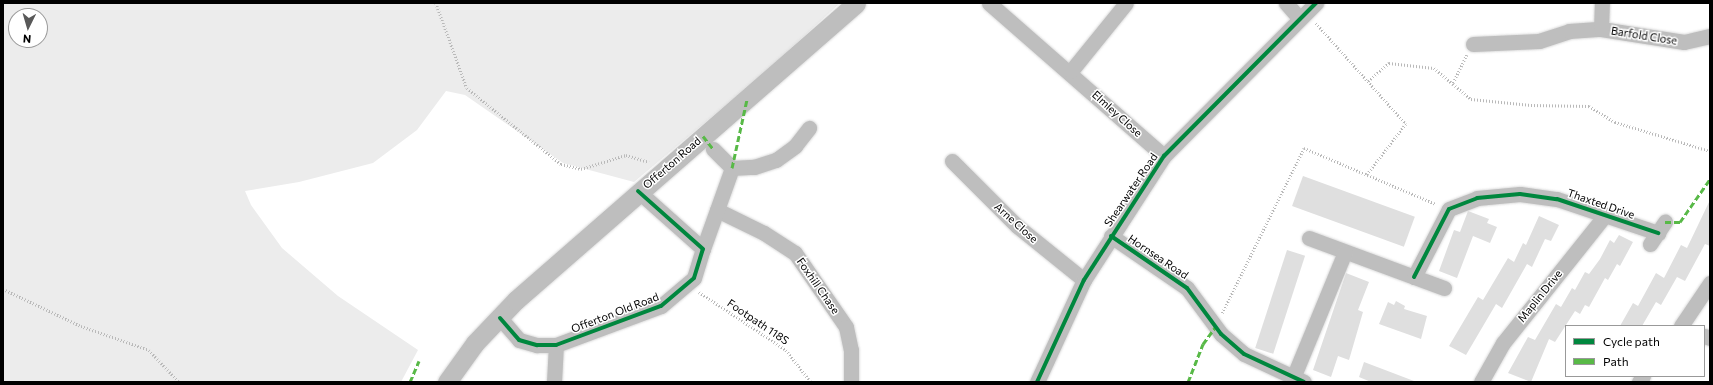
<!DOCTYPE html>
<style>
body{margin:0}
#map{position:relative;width:1713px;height:385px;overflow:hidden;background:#fff;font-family:Commissioner,sans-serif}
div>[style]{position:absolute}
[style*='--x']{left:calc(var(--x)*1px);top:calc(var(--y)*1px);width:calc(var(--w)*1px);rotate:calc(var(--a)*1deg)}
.green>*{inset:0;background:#ececec}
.building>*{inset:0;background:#dfdfdf;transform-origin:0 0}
.path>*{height:2.5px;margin-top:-1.25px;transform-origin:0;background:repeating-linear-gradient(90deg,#b9b9b9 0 1px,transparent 0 3px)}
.roads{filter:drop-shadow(0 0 1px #dbdbdb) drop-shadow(0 0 1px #dbdbdb)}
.minor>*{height:15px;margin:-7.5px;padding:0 7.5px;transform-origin:7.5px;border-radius:7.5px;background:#bebebe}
.major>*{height:19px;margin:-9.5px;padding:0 9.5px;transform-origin:9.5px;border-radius:9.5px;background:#bebebe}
.quiet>*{height:3px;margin-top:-1.5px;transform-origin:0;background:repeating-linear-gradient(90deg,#58b947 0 6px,transparent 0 9px)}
.cycleway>*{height:4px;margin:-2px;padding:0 2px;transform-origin:2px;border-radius:2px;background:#00873e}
span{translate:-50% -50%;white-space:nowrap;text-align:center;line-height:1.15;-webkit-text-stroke:3px #fff;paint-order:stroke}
.street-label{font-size:11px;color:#000}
.frame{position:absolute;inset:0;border:4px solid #000;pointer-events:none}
.legend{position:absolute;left:1565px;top:325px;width:140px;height:52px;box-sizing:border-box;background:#fff;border:1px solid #999;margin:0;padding:5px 7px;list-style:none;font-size:12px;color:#000}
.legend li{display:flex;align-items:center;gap:8px;height:20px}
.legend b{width:20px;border:1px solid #999}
.north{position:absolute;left:8px;top:8px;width:40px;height:40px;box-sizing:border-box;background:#fff;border:1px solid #999;border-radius:50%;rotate:185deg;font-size:11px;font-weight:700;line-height:16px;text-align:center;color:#000}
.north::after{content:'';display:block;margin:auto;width:14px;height:18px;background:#595959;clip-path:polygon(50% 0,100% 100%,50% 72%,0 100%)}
</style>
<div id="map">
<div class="green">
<div style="clip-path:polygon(evenodd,3px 3px,840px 3px,764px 73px,634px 182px,563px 163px,465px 95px,446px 91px,417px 130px,373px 163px,299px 182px,245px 191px,251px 205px,282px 248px,338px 296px,418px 350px,401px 382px,3px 382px,3px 3px,16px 16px,40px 16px,40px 40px,16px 40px,16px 16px)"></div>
</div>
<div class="building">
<div style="left:1303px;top:176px;width:119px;height:32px;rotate:20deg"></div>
<div style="clip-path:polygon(1710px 200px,1710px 246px,1705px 244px,1685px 281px,1677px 277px,1661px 305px,1656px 302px,1642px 326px,1620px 326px,1633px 303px,1638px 306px,1656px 273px,1664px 278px,1681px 245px,1687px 248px)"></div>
<div style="clip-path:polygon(1468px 211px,1489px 219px,1487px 223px,1497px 227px,1490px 243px,1473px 236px,1457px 278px,1439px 271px,1454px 230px,1460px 232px)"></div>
<div style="clip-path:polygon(1539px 216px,1559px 225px,1551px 241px,1545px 239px,1532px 267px,1527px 264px,1502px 308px,1496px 304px,1466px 355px,1449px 346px,1478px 297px,1483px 300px,1508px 258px,1514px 262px,1523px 243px,1526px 245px)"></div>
<div style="clip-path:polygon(1619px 235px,1633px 242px,1620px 266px,1617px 264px,1608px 280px,1605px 278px,1589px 307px,1585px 305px,1580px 314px,1575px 311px,1555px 342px,1549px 339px,1531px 382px,1508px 373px,1528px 337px,1535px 340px,1556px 304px,1561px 307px,1572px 288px,1575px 290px,1585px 272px,1589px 274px,1600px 259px,1610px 240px,1614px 243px)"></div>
<div style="left:1287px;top:250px;width:19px;height:103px;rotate:18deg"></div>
<div style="clip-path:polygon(1346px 273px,1369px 282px,1358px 310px,1363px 312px,1349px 360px,1338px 356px,1331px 377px,1313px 370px)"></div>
<div style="clip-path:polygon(1396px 301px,1405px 306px,1404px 309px,1427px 316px,1421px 339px,1379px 324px,1388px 302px,1394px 305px)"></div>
<div style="clip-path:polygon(1364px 362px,1414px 381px,1414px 382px,1371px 382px,1359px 377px)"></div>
</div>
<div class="path">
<div style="--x:436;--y:3;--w:90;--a:70"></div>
<div style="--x:467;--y:88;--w:121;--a:39"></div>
<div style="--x:561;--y:164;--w:21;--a:14"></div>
<div style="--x:581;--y:169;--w:47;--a:-17.3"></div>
<div style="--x:626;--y:155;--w:24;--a:17"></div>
<div style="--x:1316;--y:23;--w:135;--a:48.3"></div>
<div style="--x:1406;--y:124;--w:64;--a:127.4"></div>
<div style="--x:1467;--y:55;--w:32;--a:116"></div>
<div style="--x:1453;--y:84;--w:23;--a:40"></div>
<div style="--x:1471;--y:99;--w:60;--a:5.7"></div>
<div style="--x:1531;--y:105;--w:58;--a:1"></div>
<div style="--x:1589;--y:106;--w:31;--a:32"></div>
<div style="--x:1615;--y:122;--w:99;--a:17"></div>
<div style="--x:1368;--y:81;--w:28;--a:-41"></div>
<div style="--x:1389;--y:63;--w:45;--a:6.3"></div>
<div style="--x:1434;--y:68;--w:25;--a:40"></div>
<div style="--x:3;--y:289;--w:86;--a:25.4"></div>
<div style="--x:81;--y:326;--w:72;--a:19.4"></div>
<div style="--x:149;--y:350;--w:44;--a:46.8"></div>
<div style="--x:699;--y:292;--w:105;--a:33.7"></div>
<div style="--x:786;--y:350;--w:41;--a:52"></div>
<div style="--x:1222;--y:313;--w:184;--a:-63.6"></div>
<div style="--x:1304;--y:148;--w:143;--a:23"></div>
</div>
<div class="roads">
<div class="minor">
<div style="--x:989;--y:3;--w:232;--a:41.2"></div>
<div style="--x:1286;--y:3;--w:20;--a:49"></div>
<div style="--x:1601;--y:29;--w:84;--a:8.9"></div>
<div style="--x:1684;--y:42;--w:27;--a:-13"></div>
<div style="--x:1473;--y:44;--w:66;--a:-2.6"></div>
<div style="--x:1539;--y:41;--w:32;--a:-18"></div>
<div style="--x:1569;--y:31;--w:32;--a:-4"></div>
<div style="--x:1601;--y:29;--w:26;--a:-88"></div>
<div style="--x:1071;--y:71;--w:87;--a:-51"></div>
<div style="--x:952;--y:161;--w:92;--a:45"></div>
<div style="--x:1017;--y:226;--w:86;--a:38.9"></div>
<div style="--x:732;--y:168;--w:22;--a:-3"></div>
<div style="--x:754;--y:167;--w:23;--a:-18"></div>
<div style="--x:776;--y:160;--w:24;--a:-36"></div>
<div style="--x:795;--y:146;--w:23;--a:-52"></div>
<div style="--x:717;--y:210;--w:52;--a:26.1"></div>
<div style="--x:764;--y:233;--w:37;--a:33"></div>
<div style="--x:795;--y:253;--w:90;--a:55.4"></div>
<div style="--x:846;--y:327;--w:24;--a:78"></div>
<div style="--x:851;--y:350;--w:32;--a:90"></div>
<div style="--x:1111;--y:236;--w:92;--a:34.4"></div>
<div style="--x:1187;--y:288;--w:57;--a:53.5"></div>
<div style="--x:1221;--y:334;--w:30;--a:41"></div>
<div style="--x:1244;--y:354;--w:66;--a:25"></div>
<div style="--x:1309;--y:238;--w:144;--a:20.3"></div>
<div style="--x:1650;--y:244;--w:27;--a:-56"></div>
<div style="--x:703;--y:249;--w:86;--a:-70.3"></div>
<div style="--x:732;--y:168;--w:27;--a:-135"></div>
<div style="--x:1414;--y:277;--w:76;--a:-62.8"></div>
<div style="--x:1449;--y:209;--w:30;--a:-21"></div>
<div style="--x:1477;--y:198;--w:43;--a:-5.3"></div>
<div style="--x:1520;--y:194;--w:37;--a:8"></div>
<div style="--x:1557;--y:199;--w:107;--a:18.6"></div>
<div style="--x:500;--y:318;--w:29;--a:49"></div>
<div style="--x:519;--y:340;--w:19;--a:16"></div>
<div style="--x:537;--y:345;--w:19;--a:0"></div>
<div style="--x:556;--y:345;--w:112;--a:-20.4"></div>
<div style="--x:661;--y:306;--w:43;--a:-40.3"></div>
<div style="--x:694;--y:278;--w:30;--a:-73"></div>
<div style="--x:703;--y:249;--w:87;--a:-138.3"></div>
<div style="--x:1681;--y:326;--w:52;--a:-56"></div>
<div style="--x:1704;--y:336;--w:6;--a:18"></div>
<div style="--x:1293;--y:378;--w:136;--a:-67.6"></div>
<div style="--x:554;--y:382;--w:37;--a:-87"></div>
<div style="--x:1037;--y:382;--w:112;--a:-65.3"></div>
<div style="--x:1084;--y:280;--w:148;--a:-57.2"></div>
<div style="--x:1164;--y:156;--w:216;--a:-45.2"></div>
<div style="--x:1481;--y:382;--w:45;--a:-60.6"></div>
<div style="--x:1503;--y:343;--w:164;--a:-51.4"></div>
<div style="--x:1639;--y:382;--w:7;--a:-56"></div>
</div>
<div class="major">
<div style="--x:447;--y:382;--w:48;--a:-54.3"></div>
<div style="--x:475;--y:343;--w:59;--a:-46.4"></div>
<div style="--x:516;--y:300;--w:451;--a:-41.1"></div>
</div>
</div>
<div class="quiet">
<div style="--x:703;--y:136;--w:16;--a:52"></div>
<div style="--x:732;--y:168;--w:71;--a:-77.7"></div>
<div style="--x:1665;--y:222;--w:15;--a:0"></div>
<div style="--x:1680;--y:222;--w:52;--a:-55.1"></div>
<div style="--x:410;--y:382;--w:23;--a:-67"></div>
<div style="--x:1188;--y:382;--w:41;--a:-68.5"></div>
<div style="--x:1203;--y:344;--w:22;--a:-54"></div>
</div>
<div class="cycleway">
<div style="--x:1111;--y:236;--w:92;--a:34.4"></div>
<div style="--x:1187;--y:288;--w:57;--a:53.5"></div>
<div style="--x:1221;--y:334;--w:30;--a:41"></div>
<div style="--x:1244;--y:354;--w:66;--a:25"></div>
<div style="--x:1414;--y:277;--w:76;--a:-62.8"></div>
<div style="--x:1449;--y:209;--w:30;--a:-21"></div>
<div style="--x:1477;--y:198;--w:43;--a:-5.3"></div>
<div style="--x:1520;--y:194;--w:37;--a:8"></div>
<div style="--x:1557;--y:199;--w:107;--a:18.6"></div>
<div style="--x:500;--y:318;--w:29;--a:49"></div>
<div style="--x:519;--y:340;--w:19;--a:16"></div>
<div style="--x:537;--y:345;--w:19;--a:0"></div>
<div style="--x:556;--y:345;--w:112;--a:-20.4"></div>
<div style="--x:661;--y:306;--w:43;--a:-40.3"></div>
<div style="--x:694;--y:278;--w:30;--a:-73"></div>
<div style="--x:703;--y:249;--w:87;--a:-138.3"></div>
<div style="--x:1037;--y:382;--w:112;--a:-65.3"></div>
<div style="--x:1084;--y:280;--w:148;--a:-57.2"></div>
<div style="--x:1164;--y:156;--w:216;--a:-45.2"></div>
</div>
<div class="street-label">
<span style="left:1644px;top:36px;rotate:9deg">Barfold Close</span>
<span style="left:1117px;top:114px;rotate:42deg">Elmley Close</span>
<span style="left:672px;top:163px;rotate:-41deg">Offerton Road</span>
<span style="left:1131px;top:190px;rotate:-56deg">Shearwater Road</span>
<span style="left:1601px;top:204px;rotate:19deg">Thaxted Drive</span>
<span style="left:1016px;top:223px;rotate:42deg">Arne Close</span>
<span style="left:1158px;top:257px;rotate:34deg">Hornsea Road</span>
<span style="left:818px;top:286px;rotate:55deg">Foxhill Chase</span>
<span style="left:1540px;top:296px;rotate:-51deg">Maplin Drive</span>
<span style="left:615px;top:313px;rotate:-21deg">Offerton Old Road</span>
<span style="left:758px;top:322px;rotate:34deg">Footpath 118S</span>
</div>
<div class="frame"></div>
<ul class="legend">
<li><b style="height:5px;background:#00873e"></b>Cycle path</li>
<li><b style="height:5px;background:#58b947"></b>Path</li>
</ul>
<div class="north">N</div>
</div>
